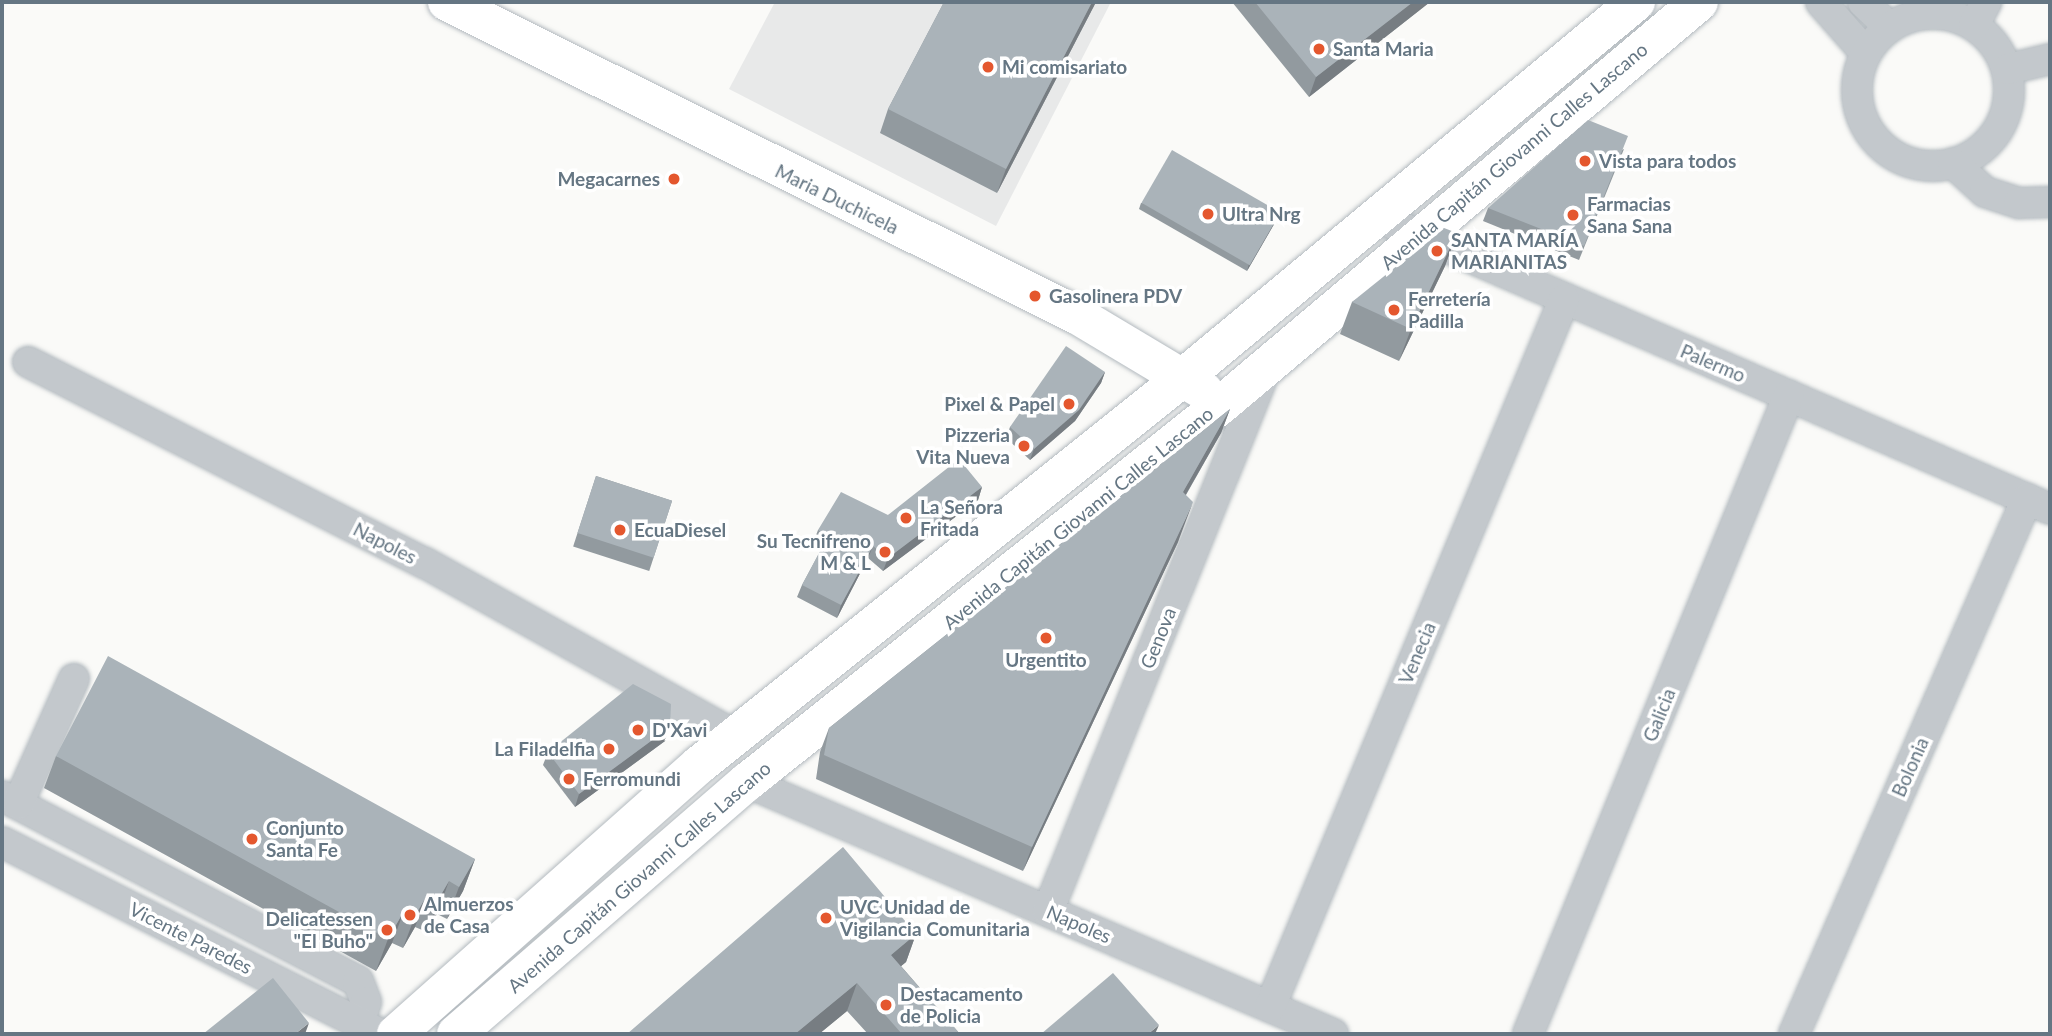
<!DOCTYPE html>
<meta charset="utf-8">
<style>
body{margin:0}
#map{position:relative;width:2052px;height:1036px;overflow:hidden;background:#fafaf8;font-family:Lato,sans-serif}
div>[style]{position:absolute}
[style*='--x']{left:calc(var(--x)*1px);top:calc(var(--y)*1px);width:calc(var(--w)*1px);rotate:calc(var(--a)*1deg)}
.built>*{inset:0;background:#e8e9e9}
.roads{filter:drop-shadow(0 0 2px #b3babf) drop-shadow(0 0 2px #b3babf)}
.street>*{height:30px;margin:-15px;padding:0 15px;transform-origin:15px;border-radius:15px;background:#c3c8cc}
.street>.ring{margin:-15px;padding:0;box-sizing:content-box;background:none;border:30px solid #c3c8cc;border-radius:50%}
.secondary>*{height:38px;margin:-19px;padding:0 19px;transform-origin:19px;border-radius:19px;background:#fff}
.wall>*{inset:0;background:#929a9f;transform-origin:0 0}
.shaded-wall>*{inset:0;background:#777d82}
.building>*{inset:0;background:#aab3b9;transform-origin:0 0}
.dots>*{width:19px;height:19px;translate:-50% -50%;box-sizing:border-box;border:4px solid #fff;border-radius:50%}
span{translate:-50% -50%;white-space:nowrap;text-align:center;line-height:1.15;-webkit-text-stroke:7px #fff;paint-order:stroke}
.poi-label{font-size:19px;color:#657683;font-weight:700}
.left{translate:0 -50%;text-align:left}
.right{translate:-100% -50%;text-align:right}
.street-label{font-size:19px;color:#657683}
.frame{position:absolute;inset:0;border:4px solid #657683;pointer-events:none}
</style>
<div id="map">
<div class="built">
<div style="clip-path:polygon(775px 2px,1111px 2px,996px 226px,729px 89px)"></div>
</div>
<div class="roads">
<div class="street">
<div style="--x:1821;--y:2;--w:67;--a:48.7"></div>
<div style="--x:1863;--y:2;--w:36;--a:44"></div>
<div class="ring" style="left:1857px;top:14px;width:122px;height:122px"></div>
<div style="--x:1974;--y:25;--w:26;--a:-62"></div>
<div style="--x:2008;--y:69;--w:43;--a:-13.4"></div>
<div style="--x:1953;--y:163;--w:43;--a:42.2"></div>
<div style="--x:1985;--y:192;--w:36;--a:18"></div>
<div style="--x:2019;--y:203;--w:31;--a:-2"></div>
<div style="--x:1375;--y:216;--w:736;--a:23.46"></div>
<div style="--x:28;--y:362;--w:445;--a:26.9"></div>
<div style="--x:425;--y:563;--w:356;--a:29.1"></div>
<div style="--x:747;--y:782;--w:638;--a:23.27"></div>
<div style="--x:2;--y:796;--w:401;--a:27.5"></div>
<div style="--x:358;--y:981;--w:22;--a:69"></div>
<div style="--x:366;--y:1002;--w:23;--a:108"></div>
<div style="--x:18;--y:804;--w:137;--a:-65.9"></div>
<div style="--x:2;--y:842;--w:419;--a:26.9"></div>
<div style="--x:1048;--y:911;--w:587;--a:-68.11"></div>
<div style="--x:1270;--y:1007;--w:766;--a:-67.42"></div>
<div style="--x:1528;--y:1034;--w:690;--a:-67.78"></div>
<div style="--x:1794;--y:1034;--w:584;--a:-66.47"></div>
</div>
<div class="secondary">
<div style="--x:447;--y:2;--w:703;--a:26.42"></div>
<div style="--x:1077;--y:315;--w:148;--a:30.9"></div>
<div style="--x:396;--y:1034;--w:405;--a:-41.6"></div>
<div style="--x:699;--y:765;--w:623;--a:-38.67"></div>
<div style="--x:1185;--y:376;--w:586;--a:-39.67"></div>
<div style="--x:456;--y:1034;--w:385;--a:-40.9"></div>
<div style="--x:747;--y:782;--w:606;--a:-38.5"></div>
<div style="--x:1221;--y:405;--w:625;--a:-40.13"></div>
</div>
</div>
<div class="wall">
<div style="clip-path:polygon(944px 2px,1096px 2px,997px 193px,880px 133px,888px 109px)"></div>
<div style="clip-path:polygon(1232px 2px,1430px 2px,1309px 97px)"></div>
<div style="clip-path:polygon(1624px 149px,1579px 260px,1483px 221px,1488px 208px)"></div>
<div style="clip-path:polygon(1141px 203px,1280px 212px,1277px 219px,1247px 271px,1139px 209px)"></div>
<div style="clip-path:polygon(1457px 233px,1445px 266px,1399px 361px,1340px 334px,1352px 302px)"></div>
<div style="clip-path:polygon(1105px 372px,1101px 383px,1075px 421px,1030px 460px,1006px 438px,1010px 427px)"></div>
<div style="clip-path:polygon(1230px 409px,1221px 433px,1186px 495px,1178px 542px,1023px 871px,816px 779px,820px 752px,829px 728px)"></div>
<div style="left:596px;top:476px;width:80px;height:74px;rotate:18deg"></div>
<div style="clip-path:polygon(982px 487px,978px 500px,883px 571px,868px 558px,837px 618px,797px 597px,802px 585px,822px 548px,813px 543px,818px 530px,888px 515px)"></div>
<div style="clip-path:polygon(670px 727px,665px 741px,575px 807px,543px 765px,548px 752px)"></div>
<div style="clip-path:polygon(56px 756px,475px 859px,463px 891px,447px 919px,437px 914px,427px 932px,415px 927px,403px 948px,392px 943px,376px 971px,44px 788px)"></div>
<div style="clip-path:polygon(916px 934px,906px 962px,901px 966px,960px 1034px,868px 1034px,847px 1011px,819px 1034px,627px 1034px)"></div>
</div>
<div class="shaded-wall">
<div style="clip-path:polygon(1092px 2px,1096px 2px,997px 193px,1006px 169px)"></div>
<div style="clip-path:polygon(1413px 2px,1430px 2px,1309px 97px,1316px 77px)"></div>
<div style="clip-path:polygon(1280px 212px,1277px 219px,1247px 271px,1249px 264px)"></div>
<div style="clip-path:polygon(1457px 233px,1445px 266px,1399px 361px,1411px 329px)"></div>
<div style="clip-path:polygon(1105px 372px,1101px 383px,1075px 421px,1030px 460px,1034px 449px)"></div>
<div style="clip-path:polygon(1230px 409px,1221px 433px,1174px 515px,1183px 492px)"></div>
<div style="clip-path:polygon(982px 487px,978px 500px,883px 571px,888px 558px)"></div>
<div style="clip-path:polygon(1193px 502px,1178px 542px,1023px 871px,1032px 847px)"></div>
<div style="clip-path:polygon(873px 546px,868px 558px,837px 618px,841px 605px)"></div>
<div style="clip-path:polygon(670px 727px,665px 741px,575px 807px,579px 794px)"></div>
<div style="clip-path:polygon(475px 859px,463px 891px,447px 919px,459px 887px)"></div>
<div style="clip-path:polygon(449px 881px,437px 914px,427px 932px,438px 900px)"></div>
<div style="clip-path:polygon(427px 895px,415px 927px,403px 948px,415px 916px)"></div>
<div style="clip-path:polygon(404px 911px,392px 943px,376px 971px,388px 939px)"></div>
<div style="clip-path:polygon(916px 934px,906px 962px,881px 983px,891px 955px)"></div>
<div style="clip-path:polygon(857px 983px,847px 1011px,819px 1034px,795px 1034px)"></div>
<div style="clip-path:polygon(309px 1023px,305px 1034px,295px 1034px)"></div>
<div style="clip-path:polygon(1159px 1025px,1155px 1034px,1148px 1034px)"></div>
</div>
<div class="building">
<div style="clip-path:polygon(944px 2px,1092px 2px,1006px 169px,888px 109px)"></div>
<div style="clip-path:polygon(1255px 2px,1413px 2px,1316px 77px)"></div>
<div style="clip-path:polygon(1588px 120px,1628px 136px,1584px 246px,1488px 208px)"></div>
<div style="left:1172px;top:150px;width:125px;height:61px;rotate:30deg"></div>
<div style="clip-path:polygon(1444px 228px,1457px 233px,1411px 329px,1352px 302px)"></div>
<div style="clip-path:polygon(1066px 346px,1105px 372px,1079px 410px,1034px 449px,1010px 427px)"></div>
<div style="clip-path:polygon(1230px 409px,1183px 492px,1193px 502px,1186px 518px,1032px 847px,824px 755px,829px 728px)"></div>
<div style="clip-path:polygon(959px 459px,982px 487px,888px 558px,873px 546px,841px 605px,802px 585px,828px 536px,818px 530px,841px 492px,888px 515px)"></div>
<div style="left:596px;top:476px;width:80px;height:60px;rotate:18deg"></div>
<div style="clip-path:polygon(108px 656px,475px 859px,459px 887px,449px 881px,438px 900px,427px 895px,415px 916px,404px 911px,388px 939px,56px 756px)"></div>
<div style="clip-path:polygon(633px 684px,671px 704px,670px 727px,579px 794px,548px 752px)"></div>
<div style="clip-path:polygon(843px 847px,916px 934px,891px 955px,960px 1034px,902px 1034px,857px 983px,795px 1034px,627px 1034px)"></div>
<div style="clip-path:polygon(1113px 973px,1159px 1025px,1148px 1034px,1041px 1034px)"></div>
<div style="clip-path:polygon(273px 978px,309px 1023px,295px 1034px,203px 1034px)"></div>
</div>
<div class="dots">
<div style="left:1319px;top:49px;background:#e4572e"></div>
<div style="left:988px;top:67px;background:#e4572e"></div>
<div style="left:1585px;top:161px;background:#e4572e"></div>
<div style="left:674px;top:179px;background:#e4572e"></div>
<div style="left:1208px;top:214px;background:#e4572e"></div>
<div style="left:1573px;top:215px;background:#e4572e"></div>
<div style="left:1437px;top:251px;background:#e4572e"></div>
<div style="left:1035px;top:296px;background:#e4572e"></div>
<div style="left:1394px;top:310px;background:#e4572e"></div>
<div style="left:1069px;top:404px;background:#e4572e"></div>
<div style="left:1024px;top:446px;background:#e4572e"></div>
<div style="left:906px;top:518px;background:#e4572e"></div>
<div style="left:620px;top:530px;background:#e4572e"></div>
<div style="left:885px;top:552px;background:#e4572e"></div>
<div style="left:1046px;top:638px;background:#e4572e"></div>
<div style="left:638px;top:730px;background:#e4572e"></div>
<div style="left:609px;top:749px;background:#e4572e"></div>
<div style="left:569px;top:779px;background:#e4572e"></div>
<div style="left:252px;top:839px;background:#e4572e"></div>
<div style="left:410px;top:915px;background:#e4572e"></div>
<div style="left:826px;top:918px;background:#e4572e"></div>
<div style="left:387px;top:930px;background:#e4572e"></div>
<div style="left:886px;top:1005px;background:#e4572e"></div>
</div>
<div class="poi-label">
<span class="left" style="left:1333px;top:49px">Santa Maria</span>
<span class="left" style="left:1002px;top:67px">Mi comisariato</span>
<span class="left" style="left:1599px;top:161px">Vista para todos</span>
<span class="right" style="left:660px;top:179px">Megacarnes</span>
<span class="left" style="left:1587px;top:215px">Farmacias<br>Sana Sana</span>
<span class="left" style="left:1222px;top:214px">Ultra Nrg</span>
<span class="left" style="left:1451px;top:251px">SANTA MARÍA<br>MARIANITAS</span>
<span class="left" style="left:1049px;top:296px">Gasolinera PDV</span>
<span class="left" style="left:1408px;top:310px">Ferretería<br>Padilla</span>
<span class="right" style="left:1055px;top:404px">Pixel &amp; Papel</span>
<span class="right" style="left:1010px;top:446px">Pizzeria<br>Vita Nueva</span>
<span class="left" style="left:920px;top:518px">La Señora<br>Fritada</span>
<span class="left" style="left:634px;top:530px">EcuaDiesel</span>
<span class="right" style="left:871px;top:552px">Su Tecnifreno<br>M &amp; L</span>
<span style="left:1046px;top:660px">Urgentito</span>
<span class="left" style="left:652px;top:730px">D'Xavi</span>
<span class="right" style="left:595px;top:749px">La Filadelfia</span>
<span class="left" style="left:583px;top:779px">Ferromundi</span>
<span class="left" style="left:266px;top:839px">Conjunto<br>Santa Fe</span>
<span class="left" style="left:424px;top:915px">Almuerzos<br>de Casa</span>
<span class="left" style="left:840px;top:918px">UVC Unidad de<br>Vigilancia Comunitaria</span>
<span class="right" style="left:373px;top:930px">Delicatessen<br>"El Buho"</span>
<span class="left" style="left:900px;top:1005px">Destacamento<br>de Policia</span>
</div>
<div class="street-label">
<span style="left:1514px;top:156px;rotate:-40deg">Avenida Capitán Giovanni Calles Lascano</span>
<span style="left:837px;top:199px;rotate:26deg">Maria Duchicela</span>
<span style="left:1713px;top:363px;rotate:23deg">Palermo</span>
<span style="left:1078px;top:518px;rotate:-39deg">Avenida Capitán Giovanni Calles Lascano</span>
<span style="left:385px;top:543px;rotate:27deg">Napoles</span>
<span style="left:1158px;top:638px;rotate:-68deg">Genova</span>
<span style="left:1417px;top:653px;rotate:-67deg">Venecia</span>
<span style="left:1659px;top:715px;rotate:-68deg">Galicia</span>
<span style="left:1910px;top:767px;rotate:-66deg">Bolonia</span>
<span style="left:639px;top:877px;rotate:-41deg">Avenida Capitán Giovanni Calles Lascano</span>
<span style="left:1079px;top:924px;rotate:23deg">Napoles</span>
<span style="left:191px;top:938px;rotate:27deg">Vicente Paredes</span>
</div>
<div class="frame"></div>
</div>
